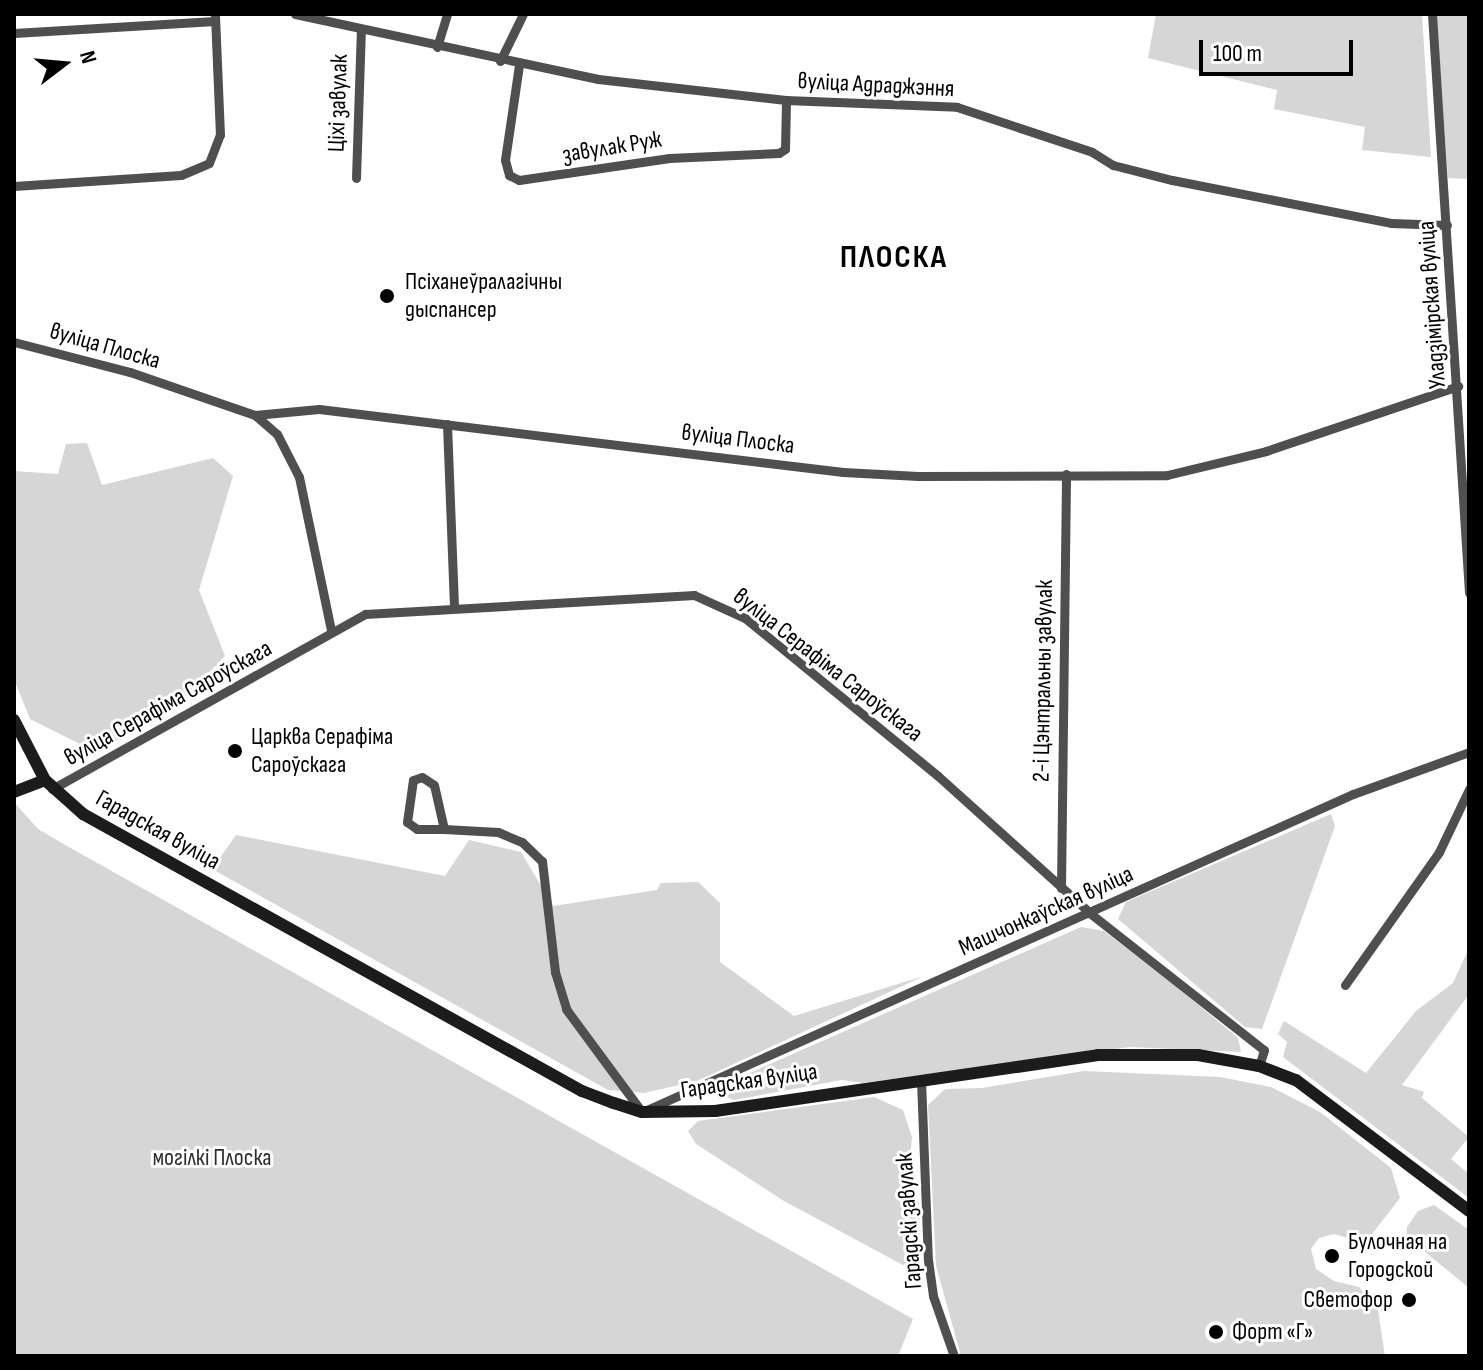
<!DOCTYPE html>
<meta charset="utf-8">
<style>
body{margin:0}
#map{position:relative;width:1483px;height:1370px;overflow:hidden;background:#fff;font-family:"Sofia Sans Condensed",sans-serif}
div>[style]{position:absolute}
[style*='--x']{left:calc(var(--x)*1px);top:calc(var(--y)*1px);width:calc(var(--w)*1px);rotate:calc(var(--a)*1deg)}
.green>*{inset:0;background:#d6d6d6}
.street>*{height:9px;margin:-4.5px;padding:0 4.5px;transform-origin:4.5px;border-radius:4.5px;background:#4f4f4f}
.secondary>*{height:12px;margin:-6px;padding:0 6px;transform-origin:6px;border-radius:6px;background:#1c1c1c}
.dots>*{width:22px;height:22px;translate:-50% -50%;box-sizing:border-box;border:4px solid #fff;border-radius:50%}
span{translate:-50% -50%;white-space:nowrap;text-align:center;line-height:1.15;-webkit-text-stroke:6px #fff;paint-order:stroke}
.street-label{font-size:24px;color:#000}
.poi-label{font-size:24px;color:#000}
.left{translate:0 -50%;text-align:left}
.right{translate:-100% -50%;text-align:right}
.park-label{font-size:24px;color:#2d2d2d}
.district-label{font-size:32px;color:#000;font-weight:700;letter-spacing:2px}
.frame{position:absolute;inset:0;border:16px solid #000;pointer-events:none}
.north{position:absolute;left:24px;top:24px;width:80px;height:80px;-webkit-text-stroke:6px #fff;paint-order:stroke;rotate:74deg;font-size:22px;font-weight:700;line-height:32px;text-align:center;color:#000}
.north::after{content:'';display:block;margin:auto;width:28px;height:36px;background:#000;clip-path:polygon(50% 0,100% 100%,50% 72%,0 100%)}
.scale{position:absolute;left:1199px;top:40px;width:154px;height:36px;box-sizing:border-box;border:4px solid #000;border-top:0;padding-left:10px;font-size:24px;line-height:28px;white-space:nowrap;color:#000;-webkit-text-stroke:6px #fff;paint-order:stroke}
</style>
<div id="map">
<div class="green">
<div style="clip-path:polygon(1156px 14px,1422px 14px,1431px 157px,1362px 150px,1365px 127px,1274px 109px,1277px 90px,1148px 58px)"></div>
<div style="clip-path:polygon(1436px 14px,1469px 14px,1469px 179px,1448px 178px)"></div>
<div style="clip-path:polygon(87px 443px,102px 485px,213px 458px,233px 476px,199px 590px,225px 656px,174px 709px,96px 752px,30px 719px,14px 679px,14px 471px,58px 474px,66px 444px)"></div>
<div style="clip-path:polygon(14px 802px,38px 829px,67px 846px,913px 1319px,898px 1356px,14px 1356px)"></div>
<div style="clip-path:polygon(1331px 814px,1335px 826px,1262px 1029px,1245px 1027px,1118px 919px,1126px 902px)"></div>
<div style="clip-path:polygon(236px 835px,445px 876px,469px 840px,521px 852px,553px 906px,657px 890px,661px 883px,698px 882px,720px 903px,720px 962px,794px 1016px,924px 976px,697px 1081px,644px 1093px,608px 1090px,212px 869px)"></div>
<div style="clip-path:polygon(1081px 927px,1104px 931px,1171px 982px,1238px 1038px,1241px 1052px,1130px 1047px,862px 1083px,842px 1080px,734px 1100px,720px 1094px,727px 1083px)"></div>
<div style="clip-path:polygon(1469px 948px,1469px 994px,1402px 1085px,1424px 1092px,1422px 1098px,1469px 1137px,1451px 1159px,1469px 1174px,1469px 1198px,1283px 1057px,1287px 1042px,1278px 1034px,1284px 1021px,1366px 1073px,1416px 1011px,1453px 983px)"></div>
<div style="clip-path:polygon(1084px 1071px,1220px 1077px,1271px 1087px,1320px 1112px,1391px 1168px,1400px 1198px,1365px 1243px,1334px 1234px,1319px 1238px,1311px 1249px,1316px 1269px,1334px 1281px,1359px 1287px,1378px 1310px,1385px 1356px,961px 1356px,936px 1266px,928px 1105px,945px 1089px,982px 1088px)"></div>
<div style="clip-path:polygon(874px 1097px,903px 1110px,912px 1137px,909px 1167px,919px 1204px,920px 1249px,914px 1261px,903px 1265px,784px 1201px,696px 1144px,688px 1131px,698px 1121px)"></div>
<div style="clip-path:polygon(1434px 1205px,1469px 1230px,1469px 1288px,1407px 1237px,1407px 1227px,1418px 1211px)"></div>
</div>
<div class="street">
<div style="--x:295;--y:14;--w:310;--a:12.1"></div>
<div style="--x:598;--y:79;--w:189;--a:6.4"></div>
<div style="--x:786;--y:100;--w:171;--a:2.3"></div>
<div style="--x:957;--y:107;--w:142;--a:18.4"></div>
<div style="--x:1092;--y:152;--w:25;--a:32"></div>
<div style="--x:1113;--y:165;--w:61;--a:14.3"></div>
<div style="--x:1172;--y:180;--w:223;--a:11.1"></div>
<div style="--x:1391;--y:223;--w:56;--a:2"></div>
<div style="--x:1432;--y:14;--w:580;--a:86.34"></div>
<div style="--x:14;--y:33;--w:201;--a:-3.4"></div>
<div style="--x:437;--y:47;--w:34;--a:-73"></div>
<div style="--x:500;--y:61;--w:52;--a:-63.9"></div>
<div style="--x:519;--y:65;--w:96;--a:98.4"></div>
<div style="--x:505;--y:160;--w:16;--a:75"></div>
<div style="--x:509;--y:175;--w:11;--a:27"></div>
<div style="--x:519;--y:180;--w:152;--a:-8.3"></div>
<div style="--x:669;--y:158;--w:110;--a:-2.6"></div>
<div style="--x:779;--y:153;--w:7;--a:-34"></div>
<div style="--x:785;--y:149;--w:49;--a:-88.8"></div>
<div style="--x:356;--y:178;--w:149;--a:-88.1"></div>
<div style="--x:14;--y:186;--w:167;--a:-3.8"></div>
<div style="--x:181;--y:175;--w:30;--a:-23"></div>
<div style="--x:209;--y:163;--w:30;--a:-69"></div>
<div style="--x:220;--y:135;--w:121;--a:-92.4"></div>
<div style="--x:14;--y:342;--w:120;--a:14.5"></div>
<div style="--x:130;--y:372;--w:132;--a:19"></div>
<div style="--x:255;--y:415;--w:64;--a:-5.4"></div>
<div style="--x:319;--y:409;--w:528;--a:6.86"></div>
<div style="--x:843;--y:472;--w:75;--a:3.1"></div>
<div style="--x:918;--y:476;--w:249;--a:-0.2"></div>
<div style="--x:1167;--y:475;--w:102;--a:-13.6"></div>
<div style="--x:1266;--y:451;--w:203;--a:-18.7"></div>
<div style="--x:255;--y:415;--w:29;--a:41"></div>
<div style="--x:277;--y:434;--w:48;--a:62.9"></div>
<div style="--x:299;--y:477;--w:156;--a:78.2"></div>
<div style="--x:447;--y:424;--w:183;--a:87.8"></div>
<div style="--x:52;--y:789;--w:359;--a:-29.2"></div>
<div style="--x:365;--y:614;--w:330;--a:-3.3"></div>
<div style="--x:694;--y:595;--w:56;--a:24.3"></div>
<div style="--x:745;--y:618;--w:249;--a:39.3"></div>
<div style="--x:938;--y:776;--w:206;--a:42"></div>
<div style="--x:1091;--y:914;--w:220;--a:38.2"></div>
<div style="--x:1264;--y:1050;--w:17;--a:107"></div>
<div style="--x:444;--y:829;--w:27;--a:180"></div>
<div style="--x:417;--y:829;--w:12;--a:-145"></div>
<div style="--x:407;--y:822;--w:42;--a:-81.9"></div>
<div style="--x:413;--y:780;--w:9;--a:-18"></div>
<div style="--x:422;--y:777;--w:14;--a:34"></div>
<div style="--x:434;--y:785;--w:45;--a:77.2"></div>
<div style="--x:444;--y:829;--w:54;--a:3.2"></div>
<div style="--x:498;--y:832;--w:26;--a:23"></div>
<div style="--x:522;--y:842;--w:28;--a:44"></div>
<div style="--x:542;--y:861;--w:112;--a:83.3"></div>
<div style="--x:555;--y:972;--w:39;--a:73"></div>
<div style="--x:566;--y:1009;--w:128;--a:53.6"></div>
<div style="--x:642;--y:1112;--w:779;--a:-24.1"></div>
<div style="--x:1353;--y:794;--w:123;--a:-19.9"></div>
<div style="--x:1061;--y:888;--w:414;--a:-89.3"></div>
<div style="--x:1345;--y:985;--w:163;--a:-54.7"></div>
<div style="--x:1439;--y:852;--w:70;--a:-64.5"></div>
<div style="--x:921;--y:1080;--w:180;--a:87.8"></div>
<div style="--x:928;--y:1260;--w:36;--a:82"></div>
<div style="--x:933;--y:1296;--w:64;--a:70.7"></div>
</div>
<div class="secondary">
<div style="--x:14;--y:720;--w:68;--a:62.7"></div>
<div style="--x:45;--y:780;--w:51;--a:41.8"></div>
<div style="--x:83;--y:814;--w:571;--a:29.04"></div>
<div style="--x:582;--y:1091;--w:34;--a:21"></div>
<div style="--x:614;--y:1103;--w:29;--a:18"></div>
<div style="--x:642;--y:1112;--w:73;--a:-0.8"></div>
<div style="--x:715;--y:1111;--w:387;--a:-8.3"></div>
<div style="--x:1098;--y:1055;--w:100;--a:0"></div>
<div style="--x:1198;--y:1055;--w:62;--a:10.2"></div>
<div style="--x:1259;--y:1066;--w:40;--a:21"></div>
<div style="--x:1296;--y:1080;--w:217;--a:37.1"></div>
<div style="--x:14;--y:792;--w:33;--a:-21"></div>
</div>
<div class="dots">
<div style="left:387px;top:296px;background:#000"></div>
<div style="left:235px;top:751px;background:#000"></div>
<div style="left:1332px;top:1256px;background:#000"></div>
<div style="left:1409px;top:1300px;background:#000"></div>
<div style="left:1216px;top:1332px;background:#000"></div>
</div>
<div class="street-label">
<span style="left:876px;top:85px;rotate:3deg">вуліца Адраджэння</span>
<span style="left:338px;top:103px;rotate:-88deg">Ціхі завулак</span>
<span style="left:612px;top:147px;rotate:-9deg">завулак Руж</span>
<span style="left:1432px;top:305px;rotate:-94deg">Уладзімірская вуліца</span>
<span style="left:105px;top:346px;rotate:16deg">вуліца Плоска</span>
<span style="left:738px;top:439px;rotate:7deg">вуліца Плоска</span>
<span style="left:828px;top:665px;rotate:38deg">вуліца Серафіма Сароўскага</span>
<span style="left:1043px;top:681px;rotate:-89deg">2-і Цэнтральны завулак</span>
<span style="left:168px;top:703px;rotate:-29deg">вуліца Серафіма Сароўскага</span>
<span style="left:158px;top:830px;rotate:29deg">Гарадская вуліца</span>
<span style="left:1046px;top:911px;rotate:-24deg">Машчонкаўская вуліца</span>
<span style="left:749px;top:1081px;rotate:-8deg">Гарадская вуліца</span>
<span style="left:909px;top:1221px;rotate:-94deg">Гарадскі завулак</span>
</div>
<div class="poi-label">
<span class="left" style="left:405px;top:296px">Псіханеўралагічны<br>дыспансер</span>
<span class="left" style="left:251px;top:751px">Царква Серафіма<br>Сароўскага</span>
<span class="left" style="left:1348px;top:1256px">Булочная на<br>Городской</span>
<span class="right" style="left:1393px;top:1300px">Светофор</span>
<span class="left" style="left:1232px;top:1332px">Форт «Г»</span>
</div>
<div class="park-label">
<span style="left:212px;top:1158px">могілкі Плоска</span>
</div>
<div class="district-label">
<span style="left:894px;top:258px">ПЛОСКА</span>
</div>
<div class="frame"></div>
<div class="north">N</div>
<div class="scale">100 m</div>
</div>
